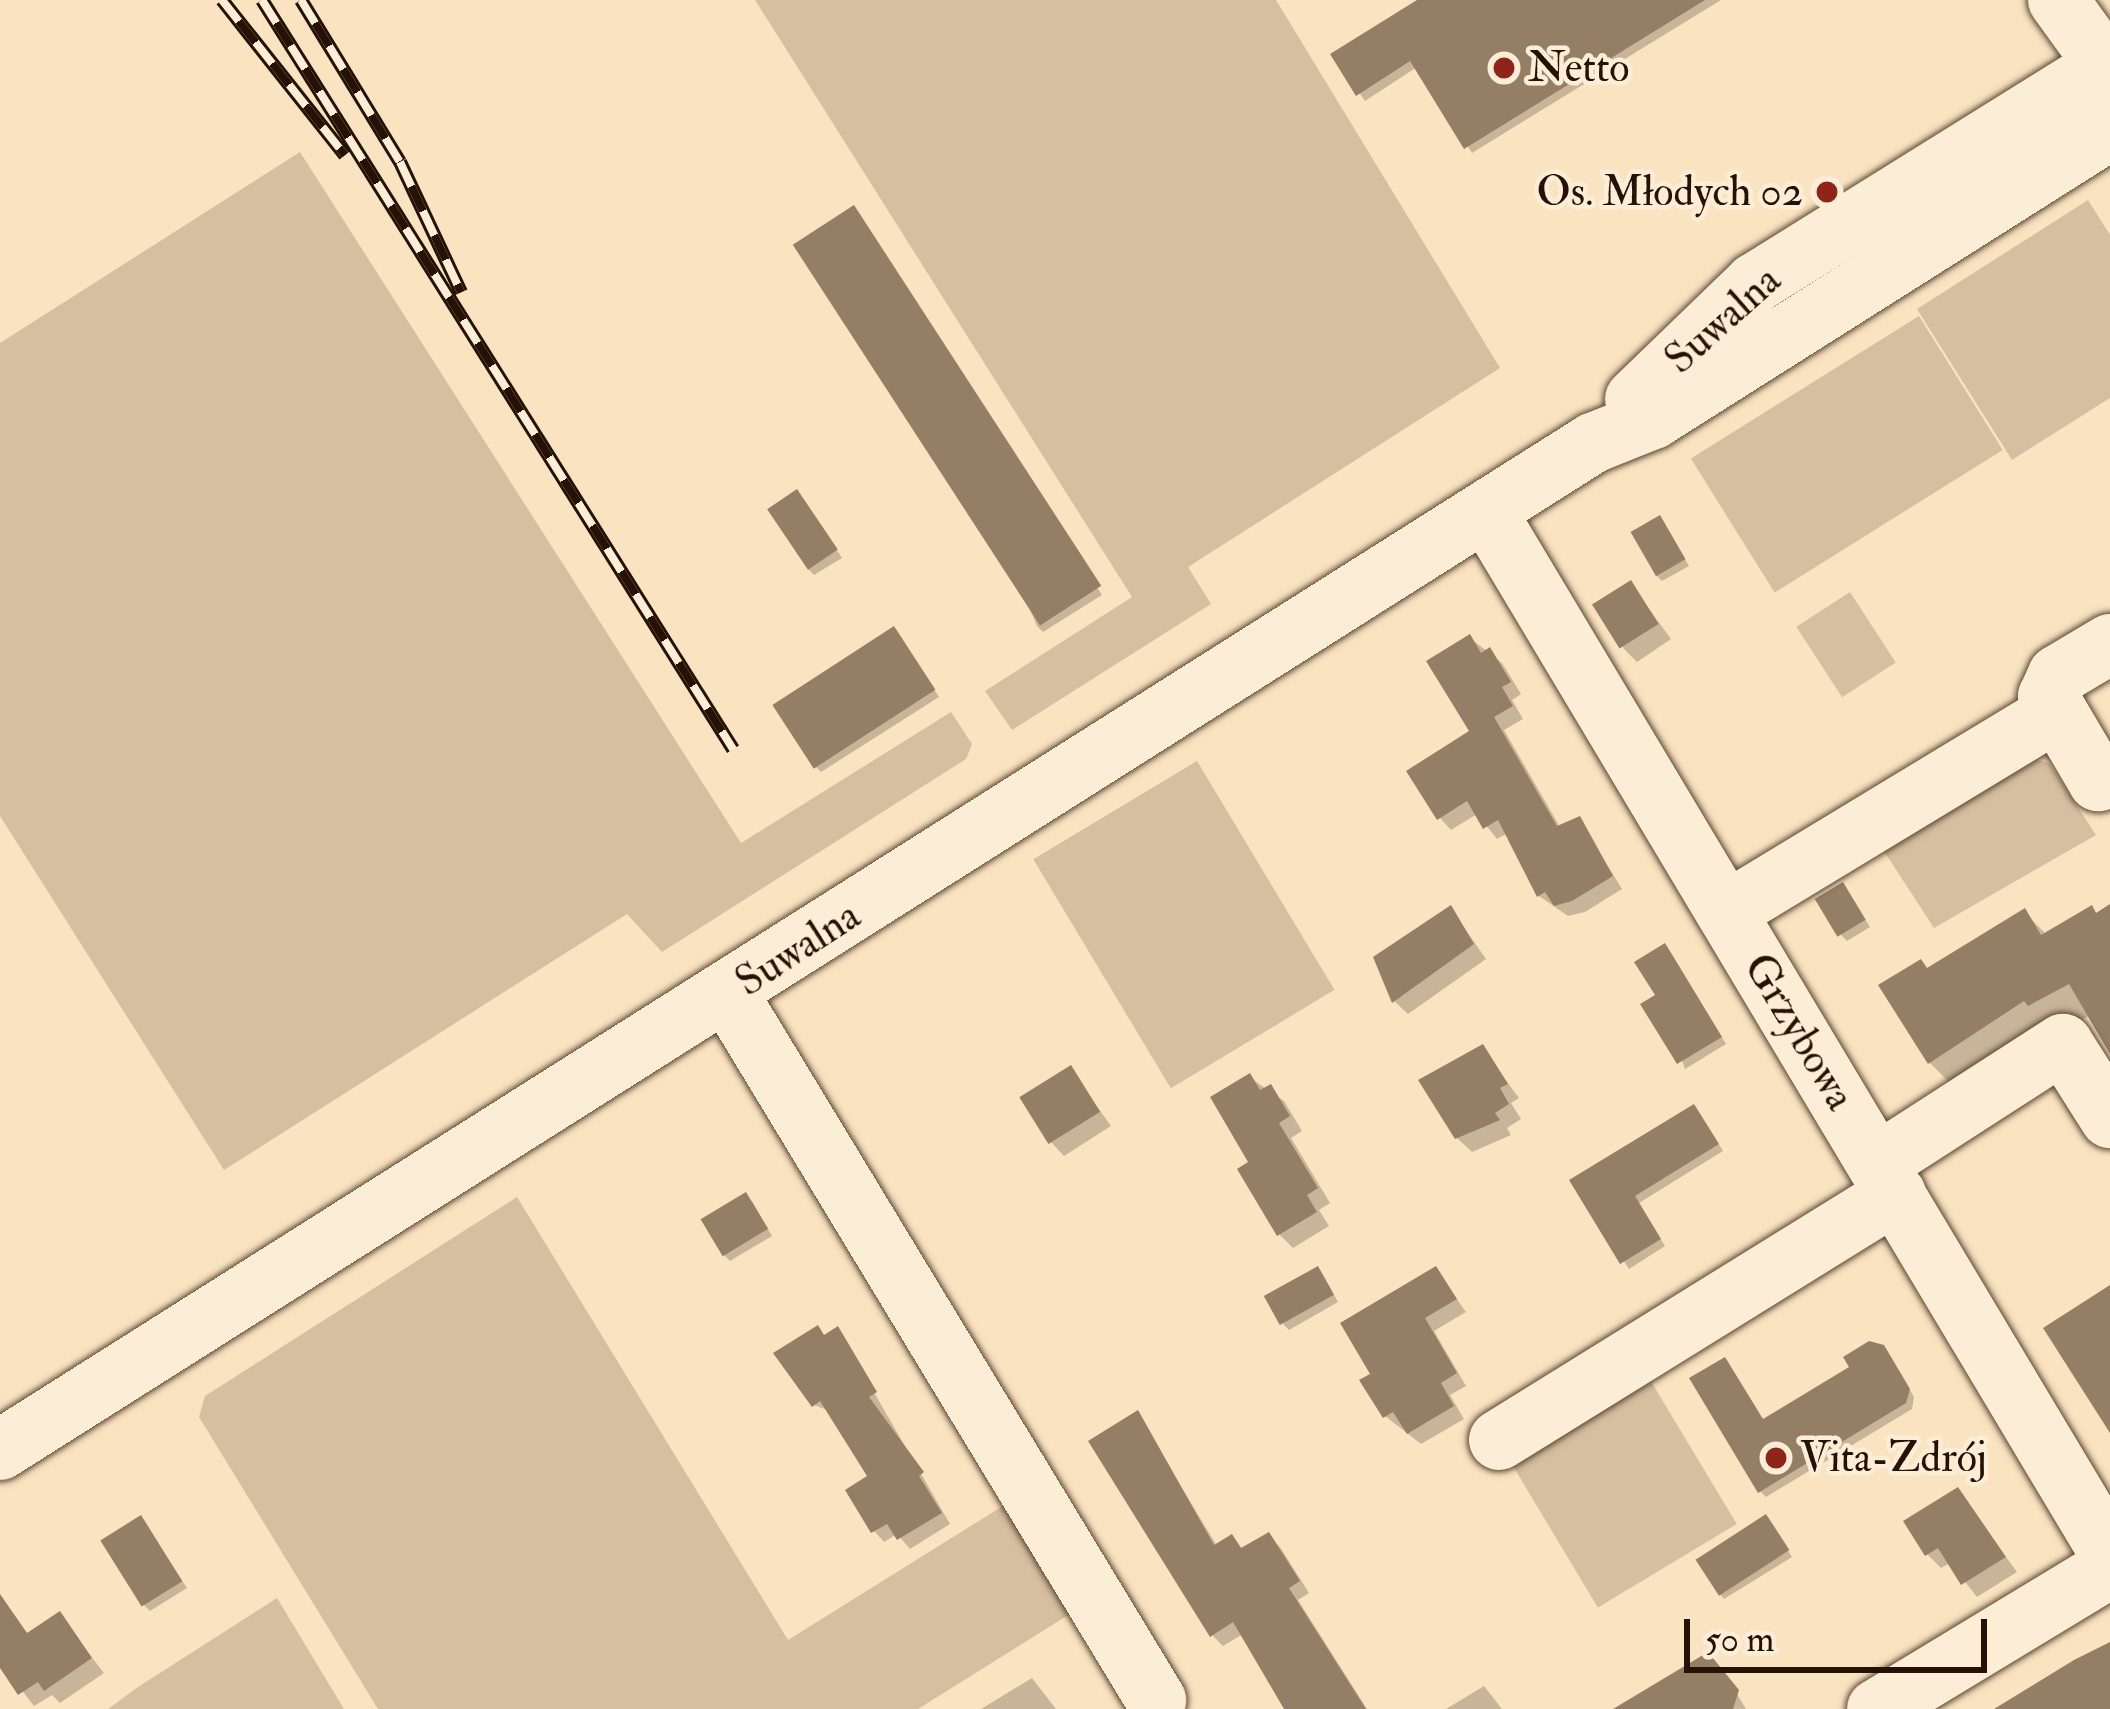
<!DOCTYPE html>
<meta charset="utf-8">
<style>
body{margin:0}
#map{position:relative;width:2110px;height:1709px;overflow:hidden;background:#fae3c0;font-family:"IM FELL Double Pica",serif}
div>[style]{position:absolute}
[style*='--x']{left:calc(var(--x)*1px);top:calc(var(--y)*1px);width:calc(var(--w)*1px);rotate:calc(var(--a)*1deg)}
.green>*{inset:0;background:#d6bfa0;transform-origin:0 0}
.shadow>*{inset:0;background:#0003}
.building>*{inset:0;background:#947f66;transform-origin:0 0}
.roads{filter:drop-shadow(0 0 3px #5b4633) drop-shadow(0 0 3px #5b4633)}
.minor>*{height:60px;margin:-30px;padding:0 30px;transform-origin:30px;border-radius:30px;background:#fcedd6}
.rail>*{height:14px;margin-top:-7px;transform-origin:0;background:repeating-linear-gradient(90deg,#fcedd6 0 27px,#261204 0 54px);box-sizing:border-box;border-block:3px solid #261204}
.dots>*{width:33px;height:33px;translate:-50% -50%;box-sizing:border-box;border:6px solid #fcedd6;border-radius:50%}
span{translate:-50% -50%;white-space:nowrap;text-align:center;line-height:1.15;-webkit-text-stroke:9px #fcedd6;paint-order:stroke}
.poi-label{font-size:42px;color:#261204}
.left{translate:0 -50%;text-align:left}
.right{translate:-100% -50%;text-align:right}
.street-label{font-size:42px;color:#261204}
.scale{position:absolute;left:1684px;top:1619px;width:303px;height:54px;box-sizing:border-box;border:6px solid #261204;border-top:0;padding-left:15px;font-size:36px;line-height:42px;white-space:nowrap;color:#261204;-webkit-text-stroke:9px #fcedd6;paint-order:stroke}
</style>
<div id="map">
<div class="green">
<div style="clip-path:polygon(755px 0,1276px 0,1500px 368px,1188px 567px,1211px 604px,1012px 730px,985px 691px,1132px 597px)"></div>
<div style="clip-path:polygon(300px 152px,741px 843px,951px 712px,972px 744px,966px 759px,662px 952px,627px 914px,224px 1170px,0 816px,0 343px)"></div>
<div style="clip-path:polygon(2088px 200px,2110px 235px,2110px 398px,2012px 460px,1917px 309px)"></div>
<div style="left:1919px;top:316px;width:158px;height:269px;rotate:58deg"></div>
<div style="left:1850px;top:592px;width:84px;height:64px;rotate:57deg"></div>
<div style="clip-path:polygon(2021px 756px,2049px 763px,2096px 835px,1934px 928px,1878px 842px)"></div>
<div style="left:1197px;top:761px;width:267px;height:191px;rotate:59deg"></div>
<div style="clip-path:polygon(517px 1197px,788px 1640px,1006px 1504px,1073px 1612px,918px 1709px,378px 1709px,199px 1417px,205px 1396px)"></div>
<div style="left:1643px;top:1368px;width:182px;height:162px;rotate:59deg"></div>
<div style="clip-path:polygon(277px 1598px,344px 1709px,108px 1709px,138px 1687px)"></div>
</div>
<div class="shadow">
<div style="clip-path:polygon(1423px 0,1721px 0,1472px 153px,1417px 67px,1365px 101px,1334px 55px)"></div>
<div style="clip-path:polygon(859px 215px,1102px 595px,1043px 632px,1037px 626px)"></div>
<div style="clip-path:polygon(803px 499px,842px 558px,814px 575px,808px 569px)"></div>
<div style="clip-path:polygon(1665px 525px,1689px 566px,1662px 581px,1656px 575px)"></div>
<div style="clip-path:polygon(1631px 584px,1671px 639px,1637px 662px,1623px 648px)"></div>
<div style="clip-path:polygon(899px 635px,939px 697px,821px 772px,815px 766px)"></div>
<div style="clip-path:polygon(1470px 638px,1502px 663px,1521px 694px,1512px 700px,1523px 719px,1504px 730px,1560px 827px,1579px 819px,1622px 889px,1585px 912px,1568px 916px,1539px 896px,1508px 833px,1497px 839px,1477px 814px,1451px 830px,1440px 818px,1473px 732px)"></div>
<div style="clip-path:polygon(1848px 892px,1870px 927px,1847px 941px,1841px 935px)"></div>
<div style="clip-path:polygon(2110px 908px,2110px 1043px,2092px 1014px,1958px 1091px,1930px 1063px,1929px 970px,2024px 912px,2047px 935px)"></div>
<div style="clip-path:polygon(1451px 909px,1486px 959px,1408px 1014px,1394px 1001px)"></div>
<div style="clip-path:polygon(1671px 953px,1726px 1044px,1685px 1069px,1659px 996px)"></div>
<div style="clip-path:polygon(1482px 1048px,1519px 1098px,1511px 1103px,1521px 1119px,1507px 1128px,1511px 1135px,1472px 1152px,1457px 1138px)"></div>
<div style="clip-path:polygon(1070px 1069px,1111px 1126px,1064px 1156px,1051px 1142px)"></div>
<div style="clip-path:polygon(1249px 1077px,1284px 1101px,1302px 1131px,1291px 1138px,1330px 1203px,1319px 1210px,1329px 1226px,1293px 1248px,1279px 1234px,1252px 1164px)"></div>
<div style="clip-path:polygon(1700px 1114px,1723px 1151px,1639px 1203px,1665px 1246px,1629px 1269px,1573px 1181px)"></div>
<div style="clip-path:polygon(752px 1201px,772px 1236px,730px 1261px,724px 1255px)"></div>
<div style="clip-path:polygon(1436px 1270px,1466px 1312px,1434px 1331px,1466px 1386px,1450px 1395px,1464px 1419px,1421px 1444px,1385px 1416px,1374px 1375px)"></div>
<div style="clip-path:polygon(1323px 1275px,1338px 1302px,1289px 1330px,1283px 1324px)"></div>
<div style="clip-path:polygon(838px 1330px,950px 1524px,910px 1549px,897px 1534px,884px 1542px,874px 1531px,872px 1477px,830px 1411px,814px 1405px,826px 1337px)"></div>
<div style="clip-path:polygon(1889px 1355px,1914px 1397px,1912px 1409px,1766px 1497px,1760px 1491px)"></div>
<div style="clip-path:polygon(1137px 1414px,1217px 1546px,1231px 1537px,1244px 1550px,1269px 1536px,1280px 1547px,1309px 1593px,1298px 1600px,1367px 1709px,1288px 1709px,1243px 1634px,1223px 1646px,1212px 1635px)"></div>
<div style="clip-path:polygon(1958px 1491px,2017px 1572px,1977px 1597px,1950px 1563px,1941px 1568px,1928px 1555px,1907px 1522px)"></div>
<div style="clip-path:polygon(1771px 1523px,1792px 1557px,1724px 1599px,1718px 1592px)"></div>
<div style="clip-path:polygon(146px 1525px,187px 1588px,150px 1611px,144px 1605px)"></div>
<div style="clip-path:polygon(4px 1605px,29px 1635px,59px 1615px,104px 1673px,60px 1703px,52px 1695px,34px 1706px,0 1662px)"></div>
<div style="clip-path:polygon(1722px 1669px,1746px 1709px,1620px 1709px)"></div>
<div style="clip-path:polygon(1032px 1678px,1056px 1709px,981px 1709px)"></div>
<div style="clip-path:polygon(1484px 1686px,1502px 1709px,1446px 1709px)"></div>
</div>
<div class="building">
<div style="clip-path:polygon(1417px 0,1705px 0,1464px 149px,1410px 61px,1356px 96px,1330px 54px)"></div>
<div style="left:854px;top:205px;width:454px;height:73px;rotate:57deg"></div>
<div style="left:797px;top:489px;width:73px;height:36px;rotate:56deg"></div>
<div style="left:1660px;top:515px;width:51px;height:34px;rotate:60deg"></div>
<div style="left:1631px;top:580px;width:52px;height:46px;rotate:58deg"></div>
<div style="left:894px;top:626px;width:76px;height:145px;rotate:57deg"></div>
<div style="clip-path:polygon(1470px 634px,1481px 653px,1490px 647px,1511px 682px,1502px 687px,1513px 706px,1494px 717px,1557px 826px,1580px 816px,1613px 876px,1572px 901px,1554px 906px,1545px 892px,1537px 897px,1498px 820px,1483px 829px,1467px 801px,1437px 820px,1406px 771px,1469px 731px,1426px 661px)"></div>
<div style="left:1843px;top:882px;width:44px;height:33px;rotate:59deg"></div>
<div style="clip-path:polygon(2110px 904px,2110px 1054px,2069px 984px,2028px 1006px,2024px 1001px,1928px 1064px,1878px 985px,1921px 959px,1927px 968px,2025px 908px,2041px 935px,2092px 905px,2096px 913px)"></div>
<div style="clip-path:polygon(1451px 905px,1474px 944px,1392px 1003px,1373px 957px)"></div>
<div style="clip-path:polygon(1665px 943px,1722px 1037px,1677px 1064px,1640px 1004px,1655px 995px,1634px 962px)"></div>
<div style="clip-path:polygon(1483px 1044px,1508px 1084px,1500px 1088px,1509px 1104px,1495px 1113px,1500px 1120px,1455px 1139px,1418px 1080px)"></div>
<div style="left:1071px;top:1065px;width:55px;height:61px;rotate:58deg"></div>
<div style="clip-path:polygon(1250px 1073px,1260px 1090px,1271px 1084px,1290px 1116px,1279px 1123px,1318px 1188px,1307px 1195px,1317px 1212px,1277px 1236px,1237px 1169px,1248px 1162px,1210px 1097px)"></div>
<div style="clip-path:polygon(1694px 1104px,1719px 1144px,1635px 1196px,1661px 1239px,1620px 1264px,1569px 1180px)"></div>
<div style="left:746px;top:1192px;width:43px;height:53px;rotate:59deg"></div>
<div style="left:1318px;top:1266px;width:33px;height:62px;rotate:61deg"></div>
<div style="clip-path:polygon(1436px 1266px,1457px 1299px,1425px 1318px,1457px 1373px,1441px 1383px,1454px 1406px,1407px 1434px,1393px 1412px,1383px 1418px,1359px 1380px,1370px 1374px,1340px 1323px)"></div>
<div style="clip-path:polygon(2110px 1285px,2110px 1433px,2043px 1328px)"></div>
<div style="clip-path:polygon(818px 1325px,824px 1335px,838px 1326px,877px 1392px,869px 1397px,924px 1472px,919px 1476px,942px 1513px,897px 1540px,887px 1524px,871px 1533px,845px 1490px,867px 1476px,820px 1401px,812px 1407px,773px 1353px)"></div>
<div style="clip-path:polygon(1869px 1341px,1884px 1345px,1910px 1389px,1906px 1403px,1758px 1493px,1689px 1378px,1725px 1357px,1763px 1419px,1849px 1367px,1843px 1357px)"></div>
<div style="clip-path:polygon(1138px 1410px,1214px 1545px,1232px 1534px,1241px 1548px,1269px 1532px,1300px 1581px,1289px 1588px,1366px 1709px,1284px 1709px,1233px 1622px,1210px 1637px,1088px 1441px)"></div>
<div style="clip-path:polygon(1958px 1487px,2006px 1557px,1961px 1585px,1938px 1548px,1925px 1556px,1903px 1521px)"></div>
<div style="left:1766px;top:1514px;width:43px;height:84px;rotate:57deg"></div>
<div style="left:141px;top:1515px;width:78px;height:48px;rotate:58deg"></div>
<div style="clip-path:polygon(0 1594px,27px 1633px,60px 1611px,92px 1658px,44px 1691px,38px 1682px,18px 1695px,0 1668px)"></div>
<div style="clip-path:polygon(2110px 1642px,2110px 1709px,1994px 1709px,2074px 1660px)"></div>
<div style="clip-path:polygon(1708px 1652px,1739px 1690px,1733px 1709px,1613px 1709px)"></div>
</div>
<div class="roads">
<div class="minor">
<div style="--x:2058;--y:0;--w:89;--a:54.2"></div>
<div style="--x:1635;--y:399;--w:167;--a:-44"></div>
<div style="--x:1755;--y:283;--w:418;--a:-31.9"></div>
<div style="--x:1486;--y:511;--w:1215;--a:59.11"></div>
<div style="--x:2110;--y:644;--w:61;--a:149.2"></div>
<div style="--x:2058;--y:675;--w:23;--a:115"></div>
<div style="--x:2048;--y:696;--w:99;--a:59.5"></div>
<div style="--x:2098;--y:781;--w:14;--a:-30"></div>
<div style="--x:1726;--y:912;--w:382;--a:-31.2"></div>
<div style="--x:728;--y:994;--w:826;--a:58.77"></div>
<div style="--x:1878;--y:1163;--w:220;--a:-32.8"></div>
<div style="--x:2063;--y:1044;--w:88;--a:57.6"></div>
<div style="--x:1499;--y:1440;--w:467;--a:-31.8"></div>
<div style="--x:0;--y:1450;--w:1885;--a:-32.3"></div>
<div style="--x:1593;--y:443;--w:65;--a:-21.8"></div>
<div style="--x:1653;--y:419;--w:541;--a:-32.31"></div>
<div style="--x:1877;--y:1709;--w:272;--a:-31.2"></div>
</div>
</div>
<div class="rail">
<div style="--x:222;--y:0;--w:198;--a:51.6"></div>
<div style="--x:262;--y:0;--w:885;--a:57.84"></div>
<div style="--x:301;--y:0;--w:190;--a:58.6"></div>
<div style="--x:400;--y:162;--w:144;--a:64.9"></div>
</div>
<div class="dots">
<div style="left:1504px;top:68px;background:#8f2418"></div>
<div style="left:1827px;top:192px;background:#8f2418"></div>
<div style="left:1776px;top:1458px;background:#8f2418"></div>
</div>
<div class="poi-label">
<span class="left" style="left:1528px;top:68px">Netto</span>
<span class="right" style="left:1803px;top:192px">Os. Młodych 02</span>
<span class="left" style="left:1800px;top:1458px">Vita-Zdrój</span>
</div>
<div class="street-label">
<span style="left:1723px;top:320px;rotate:-42deg">Suwalna</span>
<span style="left:798px;top:949px;rotate:-33deg">Suwalna</span>
<span style="left:1799px;top:1032px;rotate:59deg">Grzybowa</span>
</div>
<div class="scale">50 m</div>
</div>
